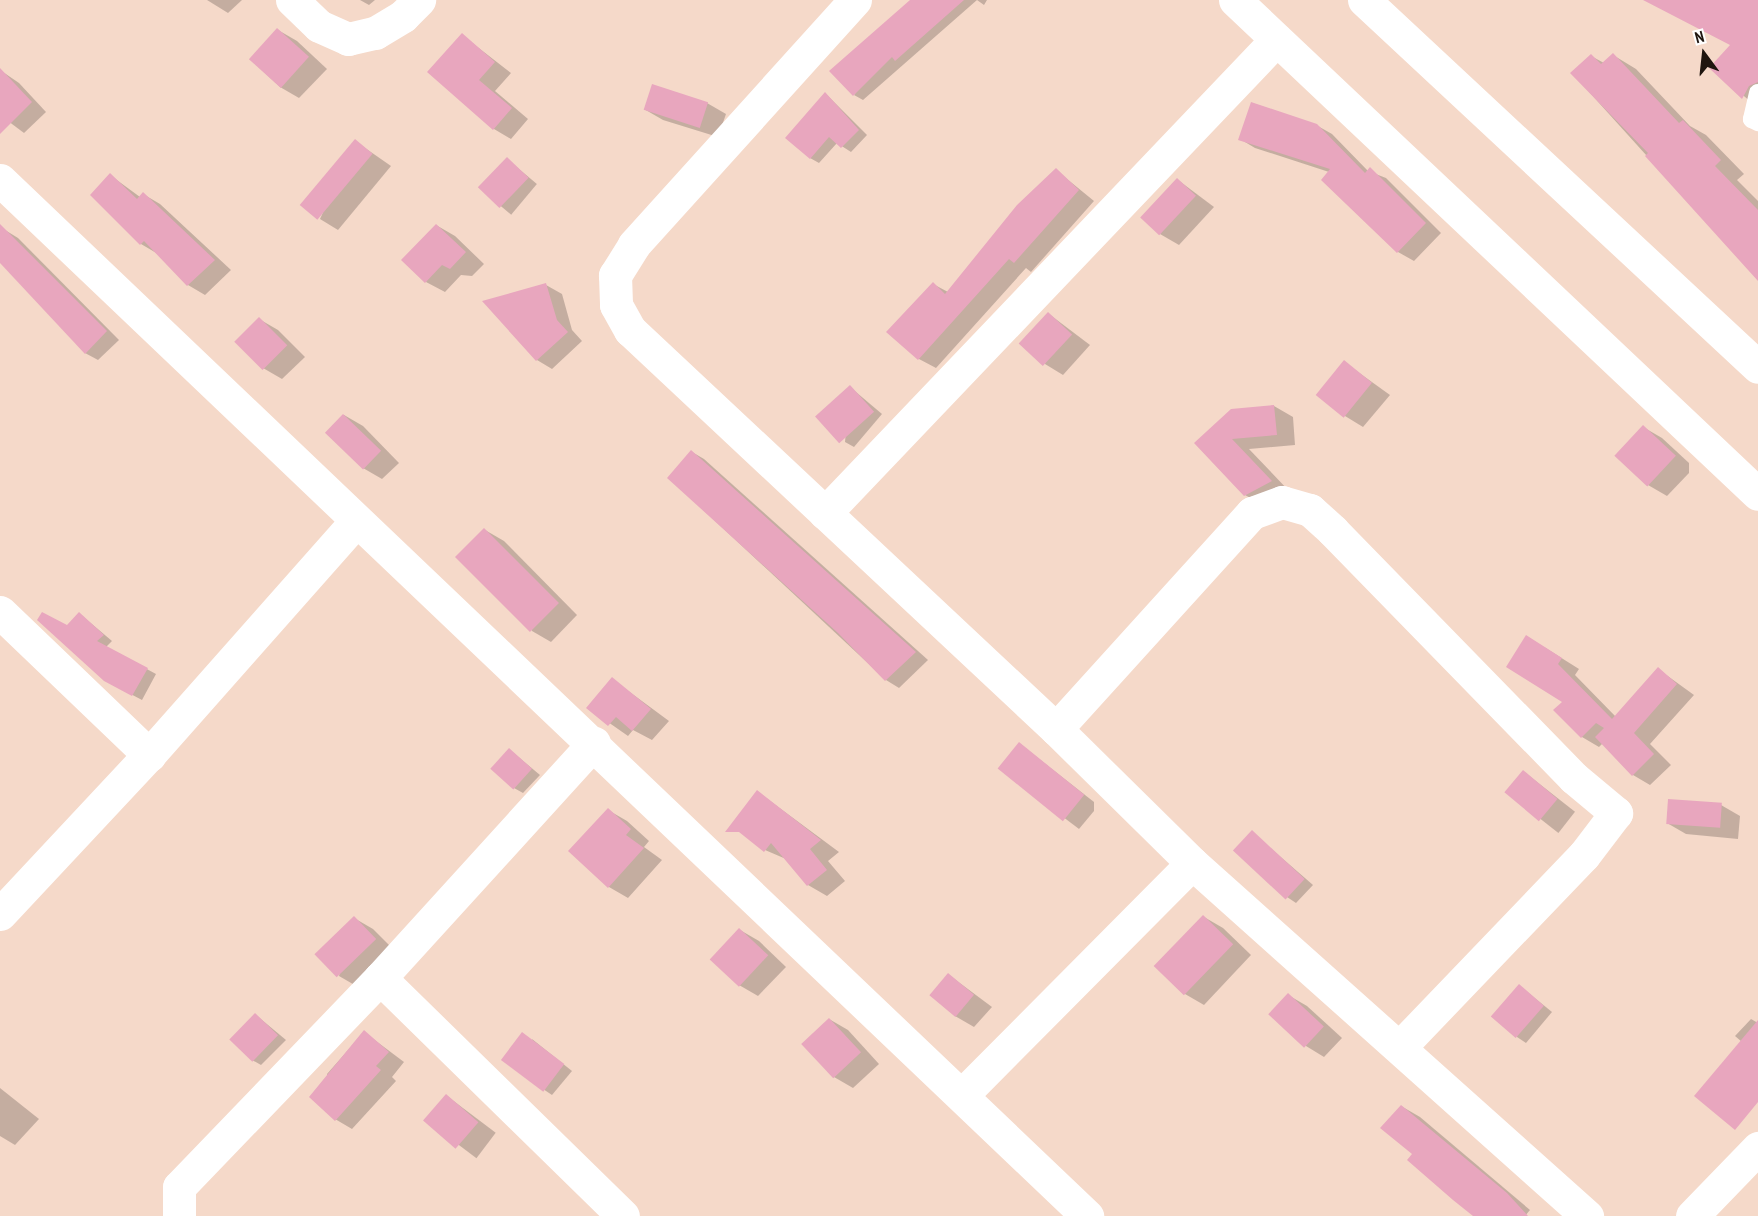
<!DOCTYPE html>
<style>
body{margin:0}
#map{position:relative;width:1758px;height:1216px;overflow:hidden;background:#f5d9c9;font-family:"PT Sans Narrow",sans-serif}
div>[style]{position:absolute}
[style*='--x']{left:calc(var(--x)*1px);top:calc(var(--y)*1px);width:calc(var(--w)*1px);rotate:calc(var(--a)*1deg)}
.shadow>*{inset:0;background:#0003;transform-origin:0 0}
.building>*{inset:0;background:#e8a6be;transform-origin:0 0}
.service>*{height:18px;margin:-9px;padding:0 9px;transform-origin:9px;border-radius:9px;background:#fff}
.minor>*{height:33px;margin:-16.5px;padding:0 16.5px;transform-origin:16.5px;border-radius:16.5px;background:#fff}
.tertiary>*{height:33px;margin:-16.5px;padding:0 16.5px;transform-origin:16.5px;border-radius:16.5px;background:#fff}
span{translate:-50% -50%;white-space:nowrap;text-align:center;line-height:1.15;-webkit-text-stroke:4.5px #fff;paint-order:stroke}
.north{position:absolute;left:1674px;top:24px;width:60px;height:60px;-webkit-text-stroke:4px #fff;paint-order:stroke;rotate:345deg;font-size:16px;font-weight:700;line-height:24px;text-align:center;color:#1f150f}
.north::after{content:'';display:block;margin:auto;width:21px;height:27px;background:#1f150f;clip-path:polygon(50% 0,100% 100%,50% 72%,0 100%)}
</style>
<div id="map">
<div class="shadow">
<div style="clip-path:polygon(207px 0,242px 0,228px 13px)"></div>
<div style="clip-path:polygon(360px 0,375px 0,369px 5px)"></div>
<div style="clip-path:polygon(919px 0,987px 0,984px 5px,977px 0,863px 100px,854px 95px)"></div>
<div style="clip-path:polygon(1667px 0,1758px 3px,1758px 108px,1711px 68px,1732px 45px)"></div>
<div style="clip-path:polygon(278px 30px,297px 41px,327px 69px,299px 98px,280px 87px,250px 59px)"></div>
<div style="clip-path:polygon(462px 35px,511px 73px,495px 91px,528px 119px,511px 139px,494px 129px,429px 72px)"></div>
<div style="clip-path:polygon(1613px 55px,1636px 69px,1690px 126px,1706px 135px,1744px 174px,1737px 180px,1758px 201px,1758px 279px,1572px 73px,1591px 56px,1604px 63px)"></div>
<div style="clip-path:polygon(0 70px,19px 83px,46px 112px,24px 133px,0 115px)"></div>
<div style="clip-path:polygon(826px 94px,867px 135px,851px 152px,837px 143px,819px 163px,810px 158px)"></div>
<div style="clip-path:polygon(707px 103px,726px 114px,718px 137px,663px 120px,644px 109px)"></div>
<div style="clip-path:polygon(1316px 125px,1332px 134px,1368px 171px,1386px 178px,1441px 233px,1414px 261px,1398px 252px,1323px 180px,1329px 172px,1255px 148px,1240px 139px)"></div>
<div style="clip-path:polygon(355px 141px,391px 166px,338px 230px,320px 219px)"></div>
<div style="left:507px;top:159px;width:39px;height:40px;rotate:40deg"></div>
<div style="clip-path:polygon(1056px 170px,1094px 201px,1031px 272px,1026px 268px,936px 368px,919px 359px,889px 332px,933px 284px,948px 292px)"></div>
<div style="clip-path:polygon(110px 175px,140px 197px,143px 194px,160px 204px,231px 270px,205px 295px,188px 285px,158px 254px,141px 244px)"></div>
<div style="clip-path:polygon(1178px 180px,1214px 207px,1179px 245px,1160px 234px)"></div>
<div style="clip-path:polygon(436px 225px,455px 236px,484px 264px,472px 276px,461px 275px,445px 292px,426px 282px)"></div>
<div style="clip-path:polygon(5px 230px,18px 238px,119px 340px,98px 360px,85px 353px,0 261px,0 235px)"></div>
<div style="clip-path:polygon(546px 285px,562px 294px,572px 330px,582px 341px,552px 369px,537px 360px,485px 302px)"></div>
<div style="clip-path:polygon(1049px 314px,1090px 345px,1063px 375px,1045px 364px)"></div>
<div style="clip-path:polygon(259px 319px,278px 330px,305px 357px,282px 379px,263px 368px)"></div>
<div style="clip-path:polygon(1344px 362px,1390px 395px,1363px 427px,1345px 416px)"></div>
<div style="clip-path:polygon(850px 387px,882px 414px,854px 447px,845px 442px)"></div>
<div style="clip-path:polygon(1274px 406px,1293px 417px,1295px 445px,1249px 449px,1290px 492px,1265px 506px,1245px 495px,1196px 444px)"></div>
<div style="clip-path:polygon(344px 415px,363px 426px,399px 463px,382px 479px,363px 468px,327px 432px)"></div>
<div style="clip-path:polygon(1643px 427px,1662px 438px,1689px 463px,1689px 473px,1667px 496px,1648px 485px)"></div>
<div style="clip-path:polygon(692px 452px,704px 459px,928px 660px,899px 688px,886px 680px,669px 478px)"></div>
<div style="clip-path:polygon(485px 530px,504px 541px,577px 615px,551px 642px,532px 631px)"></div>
<div style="clip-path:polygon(80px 614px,112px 641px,106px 647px,156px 674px,142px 700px,104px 680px,67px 627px)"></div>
<div style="clip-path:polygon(1544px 647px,1579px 669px,1575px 675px,1616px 717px,1658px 669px,1694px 695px,1650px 744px,1671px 765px,1650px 785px,1633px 775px,1603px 743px,1599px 747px,1582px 737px)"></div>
<div style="clip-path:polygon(612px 679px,669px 721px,652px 740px,633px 730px,628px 736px,588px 708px)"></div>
<div style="clip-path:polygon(1020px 744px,1094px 802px,1094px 811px,1079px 829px,1000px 769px)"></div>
<div style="clip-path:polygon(510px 750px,540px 775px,523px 793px,514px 788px)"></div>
<div style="left:1523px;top:771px;width:66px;height:27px;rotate:38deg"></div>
<div style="clip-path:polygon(758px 792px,839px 852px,828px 861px,845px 881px,827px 896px,808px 885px,786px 859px,765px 850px)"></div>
<div style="clip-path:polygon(1721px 805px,1740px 816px,1738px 839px,1686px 834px,1667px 823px)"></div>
<div style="clip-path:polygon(608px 810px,627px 821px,649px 841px,644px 847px,662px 860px,628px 898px,609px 887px)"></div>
<div style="clip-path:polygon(1252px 832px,1313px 885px,1296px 903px,1287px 897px)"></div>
<div style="clip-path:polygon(1204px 917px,1223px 928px,1251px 955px,1204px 1005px,1185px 994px,1156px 967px)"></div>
<div style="clip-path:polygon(354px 918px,373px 929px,394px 950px,358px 987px,339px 976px)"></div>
<div style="clip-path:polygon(740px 930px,759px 941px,786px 967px,758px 996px,739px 985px,711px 959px)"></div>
<div style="clip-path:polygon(949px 975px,992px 1007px,974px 1027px,955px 1016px)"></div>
<div style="clip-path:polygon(1520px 986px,1552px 1012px,1526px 1043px,1517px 1037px)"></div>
<div style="clip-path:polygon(1288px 995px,1307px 1006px,1342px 1038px,1324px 1057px,1306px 1046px)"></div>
<div style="clip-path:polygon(256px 1015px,286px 1040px,261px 1065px,252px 1060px)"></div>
<div style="clip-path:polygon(829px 1019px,848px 1030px,879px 1064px,853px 1088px,834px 1077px)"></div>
<div style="clip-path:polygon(1751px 1019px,1758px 1023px,1758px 1096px,1742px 1042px,1735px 1036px)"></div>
<div style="clip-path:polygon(364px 1032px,404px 1062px,392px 1077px,396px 1081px,352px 1129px,335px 1119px,327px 1074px)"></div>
<div style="clip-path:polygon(532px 1039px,572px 1071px,552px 1095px,543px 1089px)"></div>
<div style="clip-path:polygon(0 1088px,39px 1119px,15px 1145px,0 1136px)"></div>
<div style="left:447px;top:1096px;width:61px;height:32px;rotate:37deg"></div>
<div style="clip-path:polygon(1401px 1106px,1420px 1117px,1530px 1210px,1525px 1216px,1476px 1216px,1414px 1154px)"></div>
</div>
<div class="building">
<div style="clip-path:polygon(910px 0,964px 0,895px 61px,892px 57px,853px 96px,829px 71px)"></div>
<div style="clip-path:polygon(1643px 0,1758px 0,1758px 82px,1749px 86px,1742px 99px,1709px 68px,1730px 45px)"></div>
<div style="left:277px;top:28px;width:43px;height:42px;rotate:42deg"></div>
<div style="clip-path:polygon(462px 33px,495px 62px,479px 80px,512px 108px,493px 130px,427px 72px)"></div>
<div style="clip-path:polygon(1613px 53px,1679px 123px,1683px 120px,1721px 160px,1715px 166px,1758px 210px,1758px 281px,1645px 156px,1648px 153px,1570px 73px,1591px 54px,1601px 64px)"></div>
<div style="clip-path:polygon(0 68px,32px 102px,0 134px)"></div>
<div style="left:652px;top:84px;width:59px;height:27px;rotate:18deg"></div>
<div style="clip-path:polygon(825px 92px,859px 130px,841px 148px,829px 137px,810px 159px,785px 138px)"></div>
<div style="clip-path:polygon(1251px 102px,1317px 124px,1365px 173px,1370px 167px,1426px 223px,1397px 253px,1321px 180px,1330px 169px,1238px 140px)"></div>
<div style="left:355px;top:139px;width:23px;height:86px;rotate:40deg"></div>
<div style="left:507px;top:157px;width:30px;height:42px;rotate:44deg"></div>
<div style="clip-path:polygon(1056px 168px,1079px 190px,1014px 263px,1009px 259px,918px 360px,886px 332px,933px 282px,945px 294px,1017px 205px)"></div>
<div style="clip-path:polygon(110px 173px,137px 199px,143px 192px,215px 260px,187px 286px,144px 241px,140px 245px,90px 195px)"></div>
<div style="left:1177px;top:178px;width:26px;height:54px;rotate:43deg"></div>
<div style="clip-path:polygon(0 224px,107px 331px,85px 354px,0 263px)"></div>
<div style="clip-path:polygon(436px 224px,466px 252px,450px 269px,442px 265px,425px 283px,401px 260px)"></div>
<div style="clip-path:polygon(546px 283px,557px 320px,568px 332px,536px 361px,482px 301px)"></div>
<div style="left:1048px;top:312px;width:33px;height:43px;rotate:43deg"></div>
<div style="left:259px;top:317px;width:40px;height:35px;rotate:45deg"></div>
<div style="left:1344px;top:360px;width:36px;height:45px;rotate:39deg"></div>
<div style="left:850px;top:385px;width:36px;height:47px;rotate:48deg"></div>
<div style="clip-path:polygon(1274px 405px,1277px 435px,1232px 439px,1272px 481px,1244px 496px,1194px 443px,1231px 409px)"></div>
<div style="left:343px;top:414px;width:53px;height:26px;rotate:44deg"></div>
<div style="left:1643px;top:425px;width:45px;height:42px;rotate:43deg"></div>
<div style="clip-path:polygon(691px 450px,916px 652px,885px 681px,838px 633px,667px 478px)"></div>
<div style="left:484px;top:528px;width:106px;height:41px;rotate:45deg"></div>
<div style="clip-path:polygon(42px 612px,67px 625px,79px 612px,104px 635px,97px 641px,148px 668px,132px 696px,104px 681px,37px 620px)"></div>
<div style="clip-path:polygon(1526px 635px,1562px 658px,1558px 664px,1612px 719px,1658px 667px,1677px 684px,1634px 733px,1654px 754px,1632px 776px,1595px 737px,1604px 728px,1596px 723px,1581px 738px,1553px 710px,1562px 702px,1506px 667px)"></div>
<div style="clip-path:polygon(612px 677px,651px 709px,632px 731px,616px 717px,608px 726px,586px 708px)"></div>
<div style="left:1019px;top:742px;width:84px;height:34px;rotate:39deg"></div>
<div style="left:509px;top:748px;width:31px;height:28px;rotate:42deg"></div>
<div style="left:1523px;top:770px;width:45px;height:29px;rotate:40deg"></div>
<div style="clip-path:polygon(757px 790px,821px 840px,810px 849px,827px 870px,807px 886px,771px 843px,764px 852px,739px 832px,725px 832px)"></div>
<div style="left:1668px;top:799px;width:54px;height:25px;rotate:4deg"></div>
<div style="clip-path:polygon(608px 808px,631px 829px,626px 835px,644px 848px,608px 888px,568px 851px)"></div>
<div style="left:1252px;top:830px;width:72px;height:28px;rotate:43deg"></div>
<div style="left:1203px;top:915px;width:42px;height:71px;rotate:44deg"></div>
<div style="left:354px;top:916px;width:32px;height:55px;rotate:46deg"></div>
<div style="left:739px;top:928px;width:40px;height:43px;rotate:43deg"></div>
<div style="left:948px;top:973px;width:34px;height:29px;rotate:40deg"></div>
<div style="left:1519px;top:984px;width:33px;height:43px;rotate:41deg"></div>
<div style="left:1288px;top:993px;width:49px;height:29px;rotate:43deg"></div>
<div style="left:255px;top:1013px;width:32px;height:37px;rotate:44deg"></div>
<div style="left:829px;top:1018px;width:47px;height:38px;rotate:47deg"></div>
<div style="clip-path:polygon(1758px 1020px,1758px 1102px,1735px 1130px,1694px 1096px)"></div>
<div style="clip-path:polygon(364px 1030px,389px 1052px,376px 1066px,381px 1070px,335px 1121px,309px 1097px)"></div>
<div style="left:522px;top:1032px;width:53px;height:35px;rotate:37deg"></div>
<div style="left:446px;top:1094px;width:43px;height:35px;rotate:41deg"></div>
<div style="clip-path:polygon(1401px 1105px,1507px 1193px,1528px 1216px,1473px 1216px,1453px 1200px,1407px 1160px,1412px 1154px,1380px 1128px)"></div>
</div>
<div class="service">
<div style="--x:1758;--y:93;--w:27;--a:103"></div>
<div style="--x:1752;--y:119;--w:7;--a:27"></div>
</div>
<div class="minor">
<div style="--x:292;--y:0;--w:37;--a:44"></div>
<div style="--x:319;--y:26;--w:32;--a:24"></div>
<div style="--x:348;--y:39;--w:28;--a:-13"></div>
<div style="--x:375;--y:33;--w:33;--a:-31"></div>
<div style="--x:403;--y:16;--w:23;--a:-45"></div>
<div style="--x:855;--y:0;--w:330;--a:132.1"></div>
<div style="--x:634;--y:245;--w:36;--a:122"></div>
<div style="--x:615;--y:275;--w:30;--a:88"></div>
<div style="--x:616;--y:305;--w:29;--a:61"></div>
<div style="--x:630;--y:330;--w:584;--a:43.13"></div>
<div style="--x:1056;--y:729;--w:191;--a:44.6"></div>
<div style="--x:1192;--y:863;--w:530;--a:41.79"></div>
<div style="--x:1235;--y:0;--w:719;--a:43.37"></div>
<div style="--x:0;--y:180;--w:1502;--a:43.62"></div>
<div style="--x:825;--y:513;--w:654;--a:-46.36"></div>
<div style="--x:0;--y:612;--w:207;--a:43.8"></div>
<div style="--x:1056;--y:729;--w:292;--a:-47.8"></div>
<div style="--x:1252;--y:513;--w:32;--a:-20"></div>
<div style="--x:1282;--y:502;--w:29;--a:16"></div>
<div style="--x:1310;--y:510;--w:31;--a:42"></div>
<div style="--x:1333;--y:531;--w:345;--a:45.7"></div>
<div style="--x:1574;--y:778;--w:55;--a:39.8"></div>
<div style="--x:1616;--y:813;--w:53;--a:127.3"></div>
<div style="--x:1584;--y:855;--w:265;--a:133.8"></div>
<div style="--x:0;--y:914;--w:218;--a:-46.9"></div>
<div style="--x:149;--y:755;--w:312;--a:-48.5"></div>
<div style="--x:380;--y:978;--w:340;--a:44.4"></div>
<div style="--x:963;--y:1094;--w:325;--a:-45.2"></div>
<div style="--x:179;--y:1216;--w:29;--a:-90"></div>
<div style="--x:179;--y:1187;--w:290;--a:-46.1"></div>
<div style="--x:380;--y:978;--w:318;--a:-47.7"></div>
<div style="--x:1692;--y:1216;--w:95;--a:-45.9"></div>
</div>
<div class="tertiary">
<div style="--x:1364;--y:0;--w:538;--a:42.97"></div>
</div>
<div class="north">N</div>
</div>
